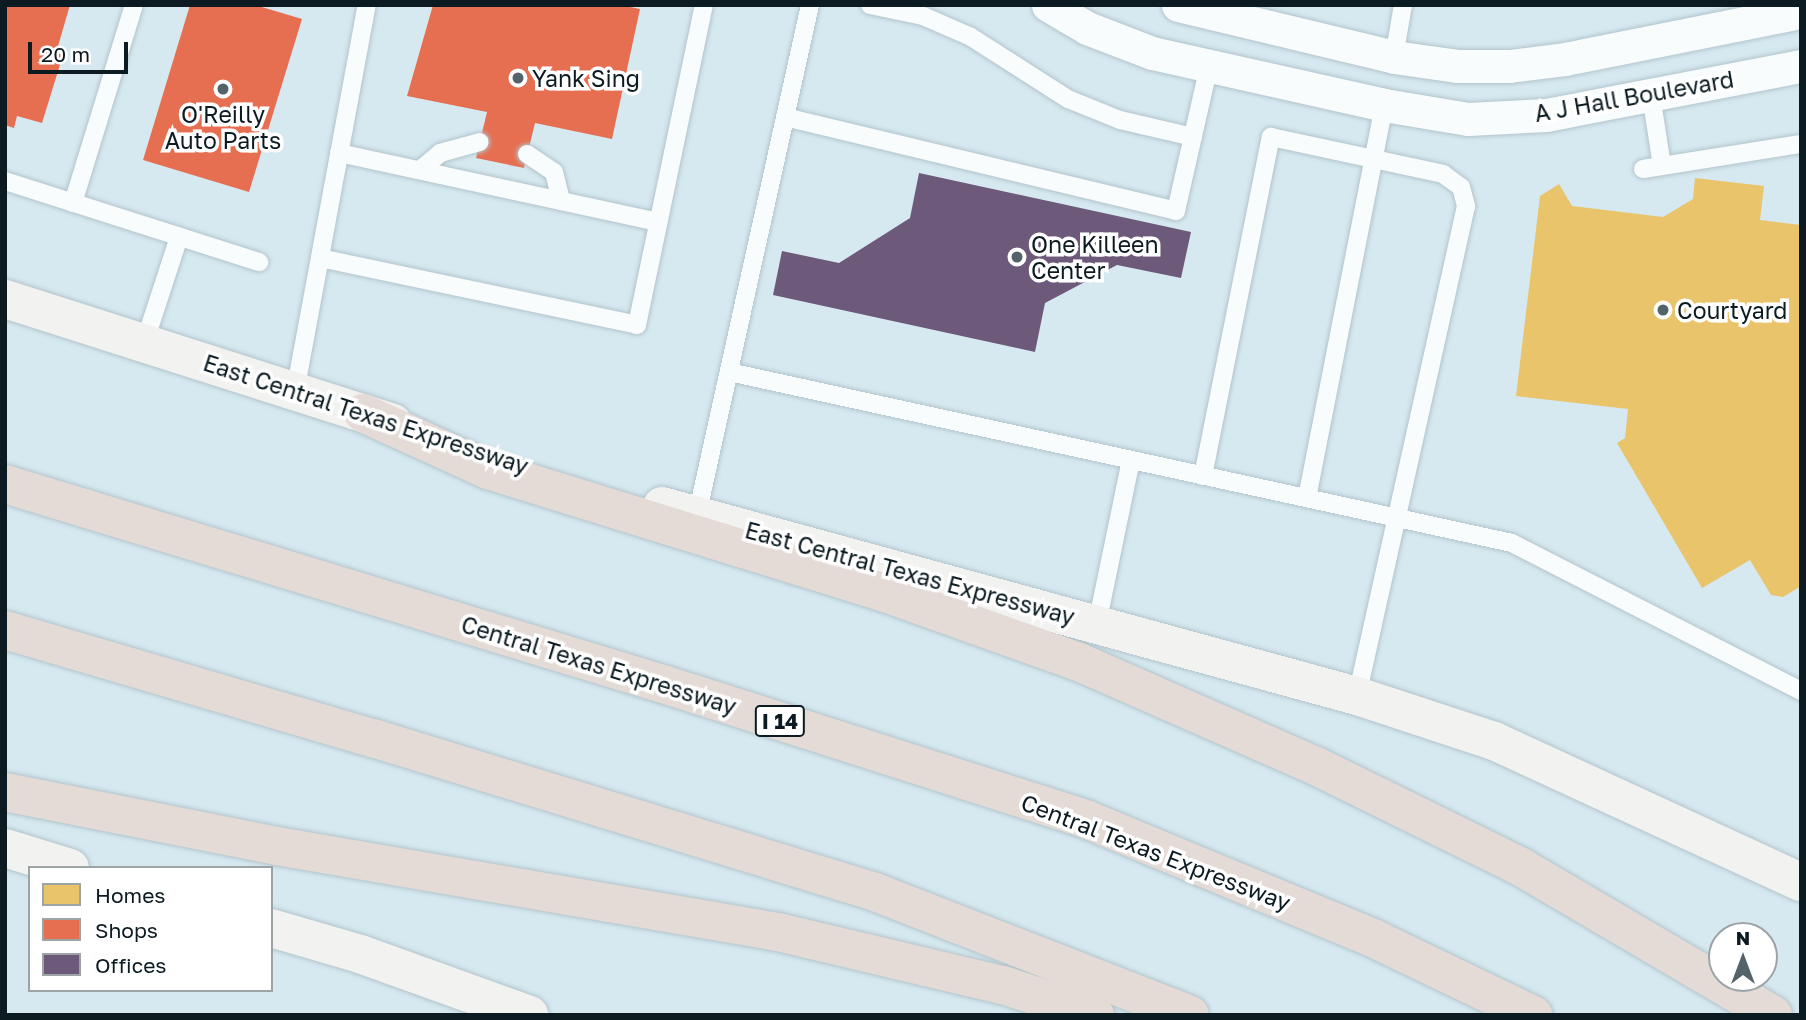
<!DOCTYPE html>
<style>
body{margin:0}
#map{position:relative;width:1806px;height:1020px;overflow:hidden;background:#d6e9f1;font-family:"Golos Text",sans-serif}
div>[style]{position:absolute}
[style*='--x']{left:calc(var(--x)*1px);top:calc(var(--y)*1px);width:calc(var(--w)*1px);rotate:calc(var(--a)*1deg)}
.homes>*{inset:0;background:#e9c46a}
.shops>*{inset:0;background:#e76f51}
.offices>*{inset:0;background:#6d597a}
.roads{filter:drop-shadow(0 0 2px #b3c4cb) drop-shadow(0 0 2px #b3c4cb)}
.service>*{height:18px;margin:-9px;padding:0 9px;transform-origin:9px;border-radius:9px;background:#f9fcfd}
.minor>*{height:33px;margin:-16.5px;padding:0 16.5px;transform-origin:16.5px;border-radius:16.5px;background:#f9fcfd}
.secondary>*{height:38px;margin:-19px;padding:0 19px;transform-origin:19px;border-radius:19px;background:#f2f2f1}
.motorway>*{height:38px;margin:-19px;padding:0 19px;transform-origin:19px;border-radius:19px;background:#e4dbd6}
.dots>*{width:19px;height:19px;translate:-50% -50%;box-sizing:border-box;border:4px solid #fff;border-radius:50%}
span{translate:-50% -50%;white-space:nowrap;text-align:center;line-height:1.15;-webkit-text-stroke:7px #fff;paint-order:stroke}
.shield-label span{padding:2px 5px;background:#fff;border:2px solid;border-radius:5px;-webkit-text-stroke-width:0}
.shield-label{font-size:21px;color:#0b1b21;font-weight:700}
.poi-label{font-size:23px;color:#0b1b21}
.left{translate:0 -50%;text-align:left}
.street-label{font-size:23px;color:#0b1b21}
.frame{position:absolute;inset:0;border:7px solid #0b1b21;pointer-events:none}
.legend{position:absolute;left:28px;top:866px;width:245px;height:126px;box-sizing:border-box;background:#fff;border:2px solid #9da4a6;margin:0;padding:9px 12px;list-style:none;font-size:21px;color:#0b1b21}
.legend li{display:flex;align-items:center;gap:14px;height:35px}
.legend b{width:35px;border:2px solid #9da4a6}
.north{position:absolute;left:1708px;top:922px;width:70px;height:70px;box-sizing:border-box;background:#fff;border:2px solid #9da4a6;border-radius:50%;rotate:0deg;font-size:19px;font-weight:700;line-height:28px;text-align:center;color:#0b1b21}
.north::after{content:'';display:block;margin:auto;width:24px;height:32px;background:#52636a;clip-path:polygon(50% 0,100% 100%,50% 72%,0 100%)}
.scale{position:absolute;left:28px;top:42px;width:100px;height:32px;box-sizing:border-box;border:4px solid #0b1b21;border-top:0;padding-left:9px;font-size:21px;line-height:24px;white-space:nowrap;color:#0b1b21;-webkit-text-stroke:5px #fff;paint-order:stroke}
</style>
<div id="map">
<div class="homes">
<div style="clip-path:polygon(1695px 178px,1764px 186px,1760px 220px,1801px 225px,1801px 586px,1783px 597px,1771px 595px,1750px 560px,1702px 588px,1617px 443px,1625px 438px,1628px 409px,1516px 396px,1540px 196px,1559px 184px,1572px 206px,1663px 217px,1693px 199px)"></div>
</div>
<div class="shops">
<div style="clip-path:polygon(5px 5px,70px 5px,56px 53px,63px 55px,42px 123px,17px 116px,14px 128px,5px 125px)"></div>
<div style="clip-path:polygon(190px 5px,255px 5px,302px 19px,249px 192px,143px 160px)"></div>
<div style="clip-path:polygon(433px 5px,621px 5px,640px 9px,612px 139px,535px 123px,524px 168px,476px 158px,487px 112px,407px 96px)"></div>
</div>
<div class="offices">
<div style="clip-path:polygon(919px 173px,1191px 232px,1181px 278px,1117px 265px,1045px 303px,1035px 352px,773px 295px,782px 251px,839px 263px,910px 218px)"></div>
</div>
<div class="roads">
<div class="service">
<div style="--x:870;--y:5;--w:54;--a:11.7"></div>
<div style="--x:923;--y:16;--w:52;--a:23.6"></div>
<div style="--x:971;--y:37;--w:115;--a:32.6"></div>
<div style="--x:1068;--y:99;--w:56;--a:22"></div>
<div style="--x:1120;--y:120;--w:75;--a:13.1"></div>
<div style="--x:1394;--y:57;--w:53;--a:-80.2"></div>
<div style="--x:1651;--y:95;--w:72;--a:81.2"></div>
<div style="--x:785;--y:117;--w:402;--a:13.5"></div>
<div style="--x:1176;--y:211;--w:149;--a:-77.2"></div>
<div style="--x:339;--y:153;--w:327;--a:12.2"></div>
<div style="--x:527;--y:154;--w:32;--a:34"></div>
<div style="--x:554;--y:172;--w:30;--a:76"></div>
<div style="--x:1643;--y:169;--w:160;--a:-9"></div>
<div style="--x:420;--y:170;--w:26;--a:-40"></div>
<div style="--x:440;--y:153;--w:41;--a:-15.4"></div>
<div style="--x:5;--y:181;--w:267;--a:17.7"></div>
<div style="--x:73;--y:203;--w:207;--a:-72.9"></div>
<div style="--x:320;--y:258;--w:324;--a:11.9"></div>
<div style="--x:637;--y:325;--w:327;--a:-78.2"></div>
<div style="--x:144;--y:344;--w:113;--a:-71.9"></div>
<div style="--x:729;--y:372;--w:801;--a:12.32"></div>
<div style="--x:1512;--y:543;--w:325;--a:27.1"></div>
<div style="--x:295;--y:392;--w:394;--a:-79.5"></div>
<div style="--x:1203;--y:476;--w:346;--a:-78.7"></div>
<div style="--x:1271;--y:137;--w:176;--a:12.1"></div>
<div style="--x:1443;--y:174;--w:22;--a:36"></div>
<div style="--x:1461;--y:187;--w:20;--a:75"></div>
<div style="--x:1466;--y:206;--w:502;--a:102.54"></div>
<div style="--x:1307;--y:498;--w:400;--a:-78.9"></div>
<div style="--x:697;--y:515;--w:522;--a:-77.51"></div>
<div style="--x:1097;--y:624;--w:167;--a:-78.3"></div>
</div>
<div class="minor">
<div style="--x:1048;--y:5;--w:45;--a:30.5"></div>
<div style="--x:1087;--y:28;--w:70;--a:21"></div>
<div style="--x:1152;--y:53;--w:238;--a:12.6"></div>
<div style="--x:1384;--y:105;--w:85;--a:9.5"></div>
<div style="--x:1468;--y:119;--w:78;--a:-2.9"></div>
<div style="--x:1546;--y:115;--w:260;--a:-10.9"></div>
<div style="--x:1178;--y:5;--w:222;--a:13.5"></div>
<div style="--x:1394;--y:57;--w:65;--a:8"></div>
<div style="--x:1458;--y:66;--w:51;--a:0"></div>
<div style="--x:1509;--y:66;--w:56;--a:-7.1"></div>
<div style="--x:1565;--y:59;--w:241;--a:-11.3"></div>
</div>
<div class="secondary">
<div style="--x:5;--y:299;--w:407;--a:17.7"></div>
<div style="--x:662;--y:506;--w:721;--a:15.29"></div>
<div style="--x:1357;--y:696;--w:144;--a:18.2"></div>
<div style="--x:1494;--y:741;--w:338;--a:24.7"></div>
<div style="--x:5;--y:848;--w:68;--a:17.1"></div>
<div style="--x:271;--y:928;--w:93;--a:16.3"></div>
<div style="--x:360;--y:954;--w:180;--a:19.8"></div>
</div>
<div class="motorway">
<div style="--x:363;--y:413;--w:137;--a:24.5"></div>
<div style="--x:488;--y:470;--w:416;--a:17.2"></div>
<div style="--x:885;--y:593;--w:206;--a:19.6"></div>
<div style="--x:1079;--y:662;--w:261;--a:23.7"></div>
<div style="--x:1318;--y:767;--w:226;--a:26.2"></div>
<div style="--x:1521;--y:867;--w:292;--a:30.4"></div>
<div style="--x:5;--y:484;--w:688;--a:16.91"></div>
<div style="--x:663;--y:684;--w:446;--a:17.7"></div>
<div style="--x:1088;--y:820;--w:308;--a:22.5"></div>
<div style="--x:1373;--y:938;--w:178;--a:25.7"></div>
<div style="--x:5;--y:630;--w:384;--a:16.4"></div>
<div style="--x:373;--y:738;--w:525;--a:17.05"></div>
<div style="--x:875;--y:892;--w:338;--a:21.3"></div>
<div style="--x:5;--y:792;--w:277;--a:11.2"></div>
<div style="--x:277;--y:846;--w:508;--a:9.74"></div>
<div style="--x:778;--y:932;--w:231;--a:13.3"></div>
<div style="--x:1003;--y:985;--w:97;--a:18.1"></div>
</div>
</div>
<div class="dots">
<div style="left:518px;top:78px;background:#52636a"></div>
<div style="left:223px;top:89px;background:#52636a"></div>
<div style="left:1017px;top:257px;background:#52636a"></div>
<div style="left:1663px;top:310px;background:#52636a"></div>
</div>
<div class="shield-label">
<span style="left:780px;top:721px">I 14</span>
</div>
<div class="poi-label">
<span class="left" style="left:532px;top:78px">Yank Sing</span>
<span style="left:223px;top:127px">O'Reilly<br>Auto Parts</span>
<span class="left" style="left:1031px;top:257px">One Killeen<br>Center</span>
<span class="left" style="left:1677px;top:310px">Courtyard</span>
</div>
<div class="street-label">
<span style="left:1634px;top:96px;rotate:-10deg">A J Hall Boulevard</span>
<span style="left:366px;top:414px;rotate:18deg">East Central Texas Expressway</span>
<span style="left:910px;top:573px;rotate:15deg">East Central Texas Expressway</span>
<span style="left:599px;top:665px;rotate:17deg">Central Texas Expressway</span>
<span style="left:1156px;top:852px;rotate:21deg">Central Texas Expressway</span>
</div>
<div class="frame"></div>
<ul class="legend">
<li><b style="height:19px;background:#e9c46a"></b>Homes</li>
<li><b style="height:19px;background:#e76f51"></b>Shops</li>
<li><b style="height:19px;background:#6d597a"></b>Offices</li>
</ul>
<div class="north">N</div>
<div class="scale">20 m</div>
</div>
